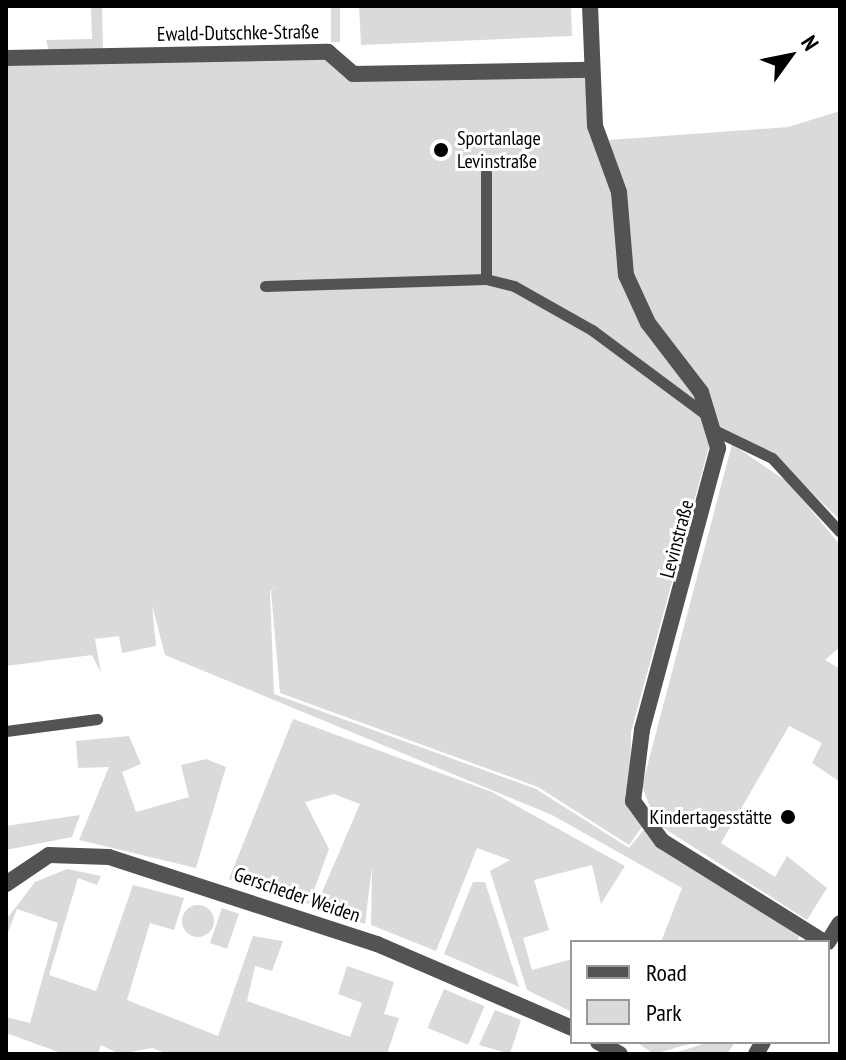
<!DOCTYPE html>
<meta charset="utf-8">
<style>
body{margin:0}
#map{position:relative;width:846px;height:1060px;overflow:hidden;background:#fff;font-family:"PT Sans Narrow",sans-serif}
div>[style]{position:absolute}
[style*='--x']{left:calc(var(--x)*1px);top:calc(var(--y)*1px);width:calc(var(--w)*1px);rotate:calc(var(--a)*1deg)}
.green>*{inset:0;background:#dadada;transform-origin:0 0}
.round{border-radius:50%}
.lane>*{height:11px;margin:-5.5px;padding:0 5.5px;transform-origin:5.5px;border-radius:5.5px;background:#535353}
.street>*{height:16px;margin:-8px;padding:0 8px;transform-origin:8px;border-radius:8px;background:#535353}
.dots>*{width:22px;height:22px;translate:-50% -50%;box-sizing:border-box;border:4px solid #fff;border-radius:50%}
span{translate:-50% -50%;white-space:nowrap;text-align:center;line-height:1.15;-webkit-text-stroke:6px #fff;paint-order:stroke}
.street-label{font-size:20px;color:#000}
.poi-label{font-size:20px;color:#000}
.left{translate:0 -50%;text-align:left}
.right{translate:-100% -50%;text-align:right}
.frame{position:absolute;inset:0;border:8px solid #000;pointer-events:none}
.legend{position:absolute;left:570px;top:940px;width:260px;height:104px;box-sizing:border-box;background:#fff;border:2px solid #999;margin:0;padding:10px 14px;list-style:none;font-size:24px;color:#000}
.legend li{display:flex;align-items:center;gap:16px;height:40px}
.legend b{width:40px;border:2px solid #999}
.north{position:absolute;left:750px;top:16px;width:80px;height:80px;-webkit-text-stroke:6px #fff;paint-order:stroke;rotate:57deg;font-size:22px;font-weight:700;line-height:32px;text-align:center;color:#000}
.north::after{content:'';display:block;margin:auto;width:28px;height:36px;background:#000;clip-path:polygon(50% 0,100% 100%,50% 72%,0 100%)}
</style>
<div id="map">
<div class="green">
<div style="clip-path:polygon(91px 6px,102px 6px,103px 49px,49px 51px,46px 40px,92px 39px)"></div>
<div style="left:331px;top:6px;width:9px;height:36px"></div>
<div style="clip-path:polygon(359px 6px,571px 6px,572px 36px,361px 45px)"></div>
<div style="clip-path:polygon(327px 55px,353px 79px,589px 71px,615px 188px,622px 278px,699px 394px,713px 432px,631px 732px,630px 804px,642px 827px,629px 845px,538px 787px,280px 693px,271px 591px,279px 585px,270px 591px,274px 694px,536px 789px,629px 848px,645px 828px,800px 935px,797px 942px,661px 942px,682px 888px,552px 815px,165px 655px,152px 605px,156px 646px,122px 653px,119px 636px,95px 639px,101px 673px,92px 655px,6px 666px,6px 62px)"></div>
<div style="clip-path:polygon(840px 111px,840px 520px,774px 456px,717px 429px,669px 350px,629px 275px,623px 192px,609px 140px,788px 127px)"></div>
<div style="clip-path:polygon(732px 444px,789px 483px,840px 545px,840px 647px,825px 660px,840px 669px,840px 782px,812px 763px,822px 743px,789px 726px,721px 843px,775px 877px,787px 856px,827px 888px,807px 920px,656px 823px,642px 786px)"></div>
<div style="clip-path:polygon(293px 719px,492px 792px,625px 866px,601px 904px,592px 865px,534px 880px,549px 930px,523px 938px,532px 970px,572px 959px,572px 1012px,527px 990px,490px 871px,510px 860px,477px 848px,436px 951px,371px 925px,372px 867px,365px 924px,316px 906px,360px 804px,334px 794px,305px 802px,329px 849px,309px 904px,229px 879px)"></div>
<div style="clip-path:polygon(129px 736px,141px 764px,122px 772px,136px 812px,189px 797px,181px 765px,206px 759px,226px 767px,196px 868px,79px 840px,109px 767px,78px 768px,76px 741px)"></div>
<div style="clip-path:polygon(80px 815px,72px 837px,6px 850px,6px 826px)"></div>
<div style="clip-path:polygon(67px 869px,101px 876px,97px 885px,78px 878px,49px 975px,96px 991px,133px 885px,184px 898px,174px 930px,150px 923px,127px 1000px,218px 1036px,253px 936px,283px 941px,272px 971px,255px 966px,247px 1001px,350px 1037px,362px 1003px,338px 994px,347px 966px,394px 982px,384px 1014px,399px 1018px,388px 1051px,393px 1054px,169px 1054px,152px 1048px,120px 1054px,101px 1045px,98px 1054px,64px 1054px,6px 1033px,6px 1017px,30px 1023px,58px 923px,17px 909px,6px 938px,6px 920px,35px 882px)"></div>
<div style="clip-path:polygon(473px 882px,485px 882px,519px 987px,444px 954px)"></div>
<div class="round" style="left:182px;top:905px;width:32px;height:32px"></div>
<div style="left:222px;top:908px;width:18px;height:37px;rotate:19deg"></div>
<div style="left:444px;top:989px;width:44px;height:42px;rotate:23deg"></div>
<div style="clip-path:polygon(495px 1010px,521px 1020px,510px 1054px,479px 1045px)"></div>
<div style="clip-path:polygon(636px 1042px,696px 1042px,654px 1054px)"></div>
<div style="clip-path:polygon(710px 1042px,735px 1042px,727px 1054px,671px 1054px)"></div>
</div>
<div class="lane">
<div style="--x:486;--y:173;--w:106;--a:90"></div>
<div style="--x:265;--y:286;--w:221;--a:-1.8"></div>
<div style="--x:486;--y:279;--w:29;--a:14"></div>
<div style="--x:514;--y:286;--w:90;--a:29.4"></div>
<div style="--x:592;--y:330;--w:144;--a:36.6"></div>
<div style="--x:714;--y:430;--w:64;--a:25.8"></div>
<div style="--x:772;--y:458;--w:100;--a:47.4"></div>
<div style="--x:6;--y:731;--w:92;--a:-7.5"></div>
</div>
<div class="street">
<div style="--x:590;--y:6;--w:120;--a:87.6"></div>
<div style="--x:595;--y:126;--w:70;--a:70"></div>
<div style="--x:619;--y:192;--w:83;--a:85.2"></div>
<div style="--x:626;--y:275;--w:53;--a:65.4"></div>
<div style="--x:648;--y:323;--w:87;--a:52.5"></div>
<div style="--x:701;--y:392;--w:59;--a:73.1"></div>
<div style="--x:718;--y:448;--w:292;--a:105.1"></div>
<div style="--x:642;--y:730;--w:72;--a:97.2"></div>
<div style="--x:633;--y:801;--w:49;--a:54.1"></div>
<div style="--x:662;--y:841;--w:191;--a:31.9"></div>
<div style="--x:6;--y:58;--w:322;--a:-1.1"></div>
<div style="--x:328;--y:52;--w:33;--a:41"></div>
<div style="--x:353;--y:74;--w:238;--a:-1"></div>
<div style="--x:6;--y:884;--w:52;--a:-34"></div>
<div style="--x:49;--y:855;--w:60;--a:1.9"></div>
<div style="--x:109;--y:857;--w:282;--a:18"></div>
<div style="--x:377;--y:944;--w:212;--a:23.3"></div>
<div style="--x:828;--y:942;--w:22;--a:-58"></div>
<div style="--x:598;--y:1042;--w:25;--a:29"></div>
<div style="--x:756;--y:1054;--w:14;--a:-60"></div>
</div>
<div class="dots">
<div style="left:441px;top:150px;background:#000"></div>
<div style="left:788px;top:817px;background:#000"></div>
</div>
<div class="street-label">
<span style="left:238px;top:33px;rotate:-1deg">Ewald-Dutschke-Straße</span>
<span style="left:677px;top:539px;rotate:-75deg">Levinstraße</span>
<span style="left:297px;top:895px;rotate:19deg">Gerscheder Weiden</span>
</div>
<div class="poi-label">
<span class="left" style="left:457px;top:150px">Sportanlage<br>Levinstraße</span>
<span class="right" style="left:772px;top:817px">Kindertagesstätte</span>
</div>
<div class="frame"></div>
<ul class="legend">
<li><b style="height:10px;background:#535353"></b>Road</li>
<li><b style="height:22px;background:#dadada"></b>Park</li>
</ul>
<div class="north">N</div>
</div>
